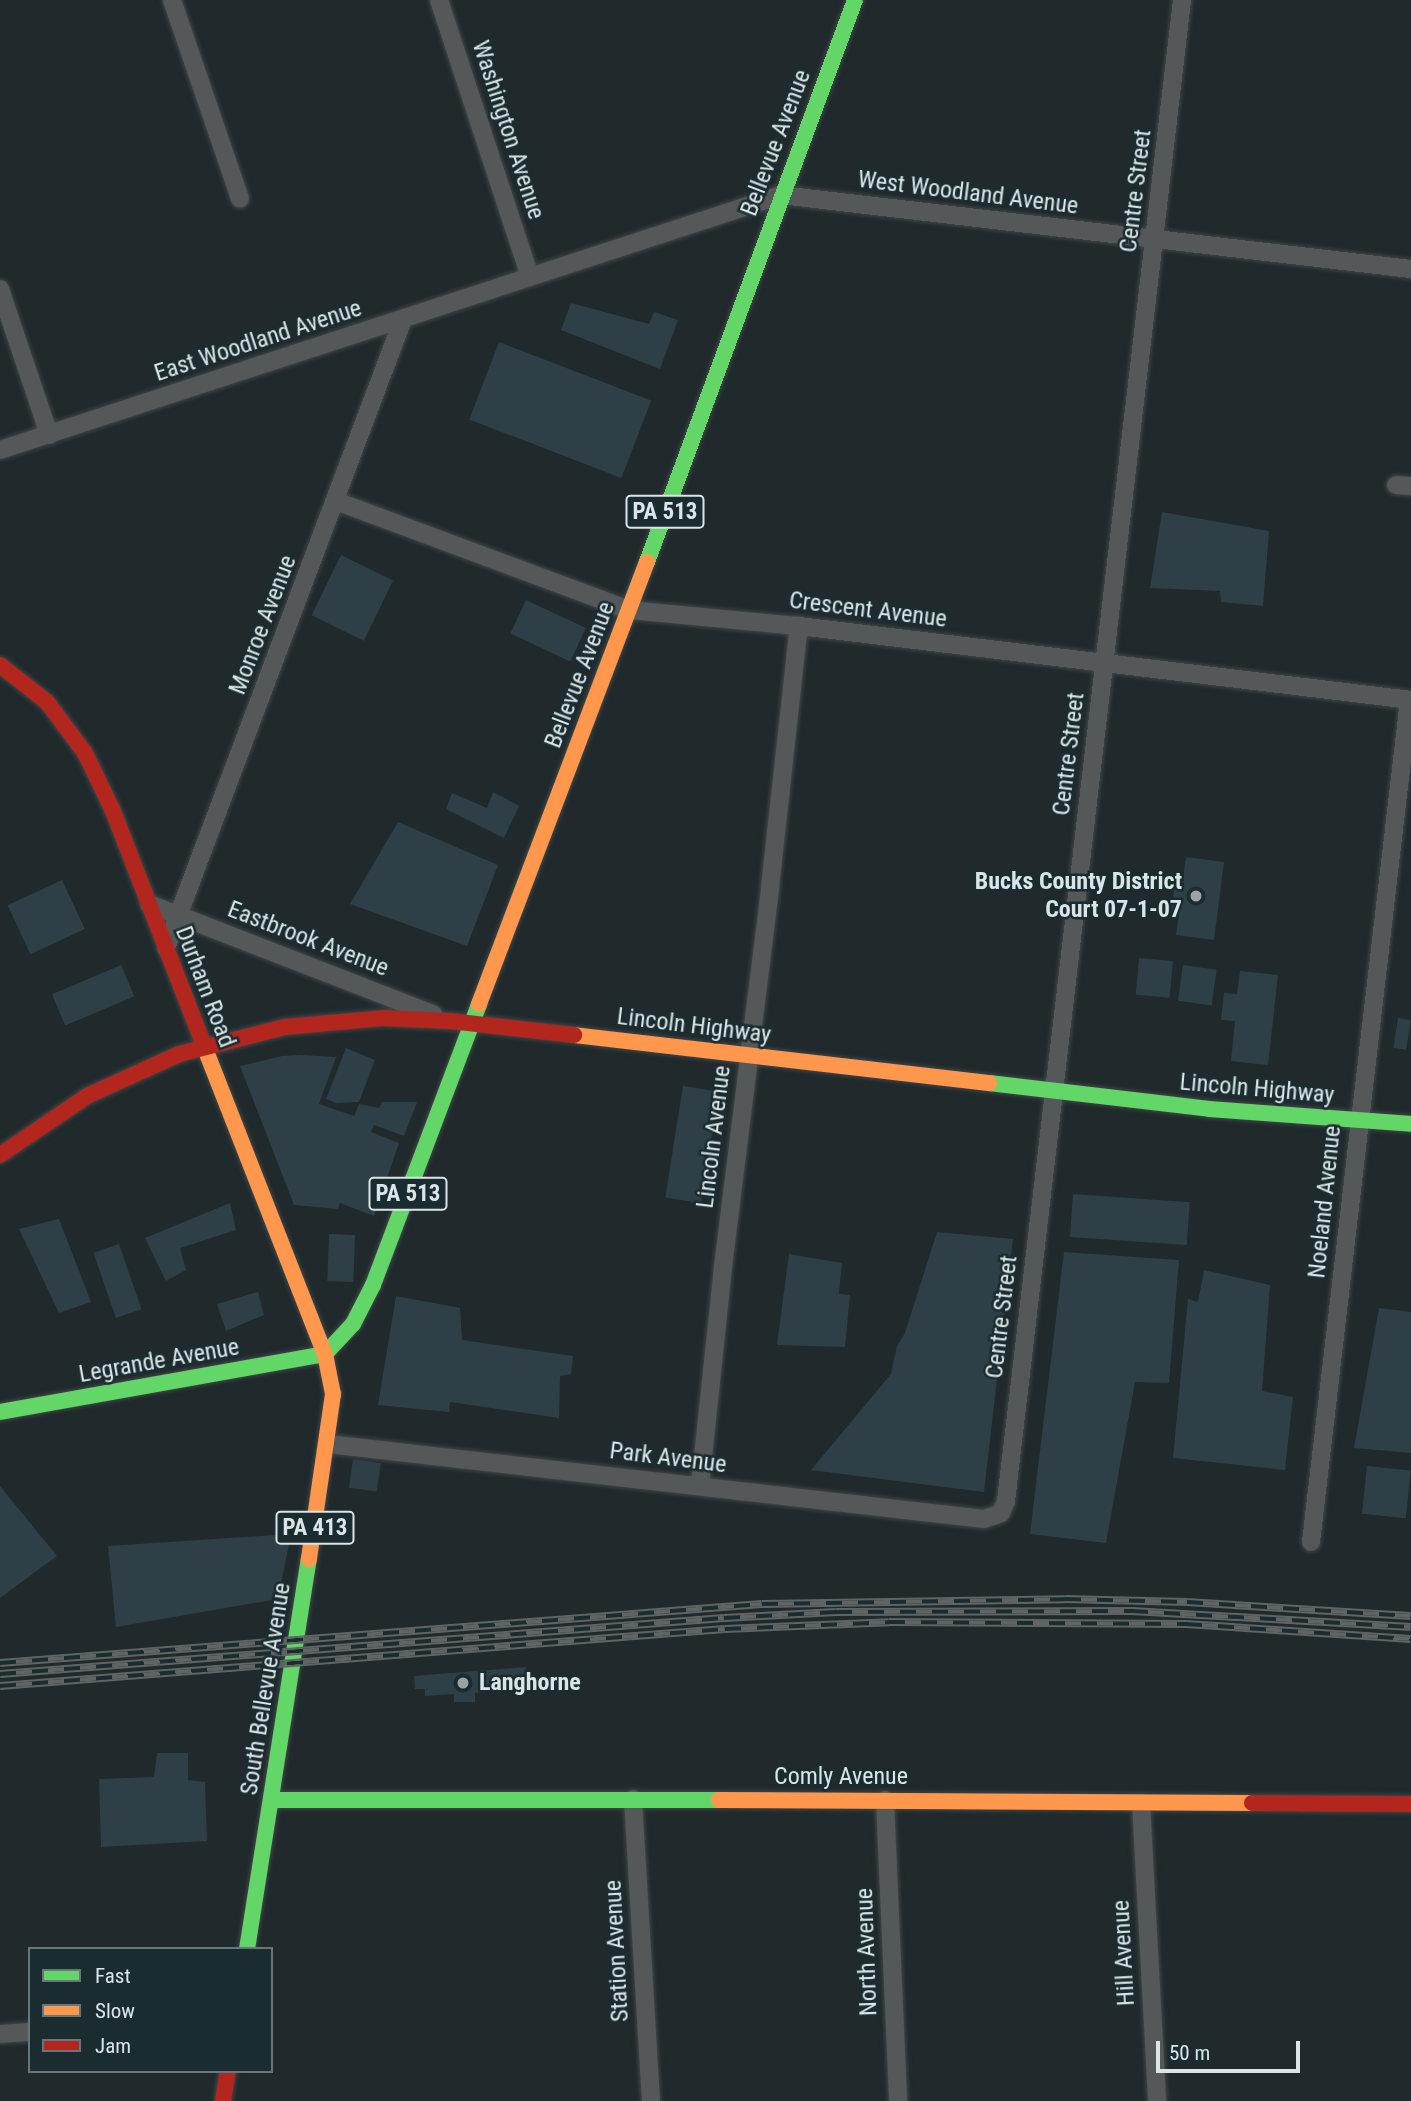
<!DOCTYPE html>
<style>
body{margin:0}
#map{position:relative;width:1411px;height:2101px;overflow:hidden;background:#20292b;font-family:"Roboto Condensed",sans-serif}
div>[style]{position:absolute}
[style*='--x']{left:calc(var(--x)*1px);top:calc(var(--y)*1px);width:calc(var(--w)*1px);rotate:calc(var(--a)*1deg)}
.building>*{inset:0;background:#2f3f48;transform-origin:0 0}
.roads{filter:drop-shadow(0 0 2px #3f4648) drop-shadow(0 0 2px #3f4648)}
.street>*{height:18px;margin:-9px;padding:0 9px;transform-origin:9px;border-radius:9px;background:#555859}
.fast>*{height:16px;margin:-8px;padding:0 8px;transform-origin:8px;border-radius:8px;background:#63d668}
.slow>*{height:16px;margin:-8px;padding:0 8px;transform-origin:8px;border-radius:8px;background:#ff974d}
.jam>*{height:16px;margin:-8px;padding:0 8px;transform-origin:8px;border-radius:8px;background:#b3261e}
.rail>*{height:8px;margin-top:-4px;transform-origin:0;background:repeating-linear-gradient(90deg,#1b2c30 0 16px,#5f6464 0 32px);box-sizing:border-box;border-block:2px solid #5f6464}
.dots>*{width:19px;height:19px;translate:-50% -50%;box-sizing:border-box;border:4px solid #1b2c30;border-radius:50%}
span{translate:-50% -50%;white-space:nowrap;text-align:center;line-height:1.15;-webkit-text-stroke:5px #1b2c30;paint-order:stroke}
.shield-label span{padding:2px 5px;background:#1b2c30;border:2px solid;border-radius:5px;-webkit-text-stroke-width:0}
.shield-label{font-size:23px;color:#dbe5e8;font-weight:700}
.street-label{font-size:24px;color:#dbe5e8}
.poi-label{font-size:24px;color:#dbe5e8;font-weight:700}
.right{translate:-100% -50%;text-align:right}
.left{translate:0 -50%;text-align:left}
.legend{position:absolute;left:28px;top:1947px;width:245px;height:126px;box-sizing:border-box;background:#1b2c30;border:2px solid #68767a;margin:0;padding:9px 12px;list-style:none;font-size:21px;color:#dbe5e8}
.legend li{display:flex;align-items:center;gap:14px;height:35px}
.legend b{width:35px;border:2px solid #68767a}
.scale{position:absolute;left:1156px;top:2041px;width:144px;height:32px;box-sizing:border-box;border:4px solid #dbe5e8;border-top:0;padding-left:9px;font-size:21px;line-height:24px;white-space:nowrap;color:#dbe5e8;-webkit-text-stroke:5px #1b2c30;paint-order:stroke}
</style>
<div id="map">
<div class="building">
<div style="clip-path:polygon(571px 303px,649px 324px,654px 312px,678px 320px,660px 369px,561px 330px)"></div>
<div style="left:499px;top:342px;width:163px;height:83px;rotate:21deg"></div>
<div style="clip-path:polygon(1162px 512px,1269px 531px,1263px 606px,1221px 602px,1220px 591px,1150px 588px)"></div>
<div style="left:341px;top:555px;width:58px;height:67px;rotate:26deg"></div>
<div style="left:526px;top:600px;width:66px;height:37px;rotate:25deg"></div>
<div style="clip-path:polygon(493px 792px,519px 806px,504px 838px,446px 809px,452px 793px,487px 808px)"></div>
<div style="clip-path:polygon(398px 822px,498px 865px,467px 946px,350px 904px)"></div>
<div style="clip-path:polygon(1186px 857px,1224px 862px,1214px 940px,1176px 935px,1179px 915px,1171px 914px,1176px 876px,1183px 878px)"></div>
<div style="left:62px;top:880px;width:54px;height:60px;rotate:65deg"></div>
<div style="left:1139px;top:958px;width:34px;height:37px;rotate:5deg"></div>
<div style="left:121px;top:965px;width:34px;height:75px;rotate:67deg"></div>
<div style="left:1183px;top:965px;width:34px;height:36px;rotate:8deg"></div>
<div style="clip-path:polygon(1240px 971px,1278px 975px,1268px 1065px,1231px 1061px,1235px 1021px,1221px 1020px,1224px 993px,1237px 994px)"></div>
<div style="left:1398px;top:1018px;width:13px;height:30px;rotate:9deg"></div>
<div style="clip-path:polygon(346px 1048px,375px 1060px,359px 1102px,336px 1103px,326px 1099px)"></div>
<div style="clip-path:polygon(301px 1055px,336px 1057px,319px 1104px,354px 1116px,359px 1104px,379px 1108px,382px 1102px,417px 1102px,404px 1136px,374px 1125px,371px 1132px,399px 1143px,374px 1216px,340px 1203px,338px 1209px,294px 1205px,240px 1066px,282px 1056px)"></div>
<div style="left:683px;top:1086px;width:36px;height:113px;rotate:9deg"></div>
<div style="left:1073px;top:1194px;width:117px;height:43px;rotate:4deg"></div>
<div style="clip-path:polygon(230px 1203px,236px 1230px,180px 1248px,186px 1270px,166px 1281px,145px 1238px)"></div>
<div style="clip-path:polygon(59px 1219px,91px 1302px,59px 1313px,19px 1229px)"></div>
<div style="clip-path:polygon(937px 1232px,1013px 1239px,984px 1492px,811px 1470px,891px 1374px,897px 1346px,905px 1333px)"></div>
<div style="left:329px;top:1234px;width:26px;height:47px;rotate:2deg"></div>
<div style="left:119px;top:1244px;width:69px;height:27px;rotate:71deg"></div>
<div style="clip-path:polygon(1064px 1252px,1179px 1260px,1169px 1383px,1135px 1382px,1106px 1543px,1030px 1534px)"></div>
<div style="clip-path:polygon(789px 1254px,842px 1263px,839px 1294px,850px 1295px,845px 1347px,777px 1345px)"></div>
<div style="clip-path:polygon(1204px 1270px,1270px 1285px,1262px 1391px,1293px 1397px,1285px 1470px,1173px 1458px,1188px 1299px,1198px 1302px)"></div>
<div style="clip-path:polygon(258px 1292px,264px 1315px,226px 1331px,217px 1304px)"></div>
<div style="clip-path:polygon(396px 1296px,460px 1308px,462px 1340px,573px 1356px,571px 1374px,560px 1376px,559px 1418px,450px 1402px,449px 1412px,378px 1405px)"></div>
<div style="clip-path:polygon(1379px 1308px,1411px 1312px,1411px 1453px,1354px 1448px)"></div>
<div style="left:353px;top:1459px;width:28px;height:29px;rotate:8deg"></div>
<div style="left:1367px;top:1466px;width:44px;height:48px;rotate:6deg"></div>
<div style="clip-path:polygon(0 1486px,57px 1556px,0 1598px)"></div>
<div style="clip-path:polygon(291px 1534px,278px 1599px,116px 1627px,108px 1546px)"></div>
<div style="clip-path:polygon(526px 1667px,527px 1681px,502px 1683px,503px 1691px,475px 1693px,475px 1702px,454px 1702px,454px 1694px,425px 1696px,425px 1689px,415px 1689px,414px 1676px)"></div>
<div style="clip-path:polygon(157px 1753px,188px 1753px,188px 1780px,205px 1782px,207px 1841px,101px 1847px,99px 1779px,154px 1777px)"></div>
</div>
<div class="roads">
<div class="street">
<div style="--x:172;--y:0;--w:210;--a:71.1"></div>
<div style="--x:439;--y:0;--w:291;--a:71.8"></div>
<div style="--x:0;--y:289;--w:154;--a:71.4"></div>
<div style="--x:0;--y:450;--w:822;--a:-18.08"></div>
<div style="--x:781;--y:195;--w:634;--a:6.7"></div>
<div style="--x:1396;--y:485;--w:15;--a:4"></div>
<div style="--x:336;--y:501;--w:313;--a:20.4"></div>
<div style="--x:629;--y:610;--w:171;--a:5.4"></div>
<div style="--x:799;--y:626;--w:616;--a:6.89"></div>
<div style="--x:149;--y:904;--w:305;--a:21.2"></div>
<div style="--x:166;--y:948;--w:672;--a:-69.35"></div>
<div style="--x:328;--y:1444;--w:660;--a:6.52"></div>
<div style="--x:984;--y:1519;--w:18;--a:-19"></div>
<div style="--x:1001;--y:1513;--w:13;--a:-67"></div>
<div style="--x:1006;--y:1501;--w:1511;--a:-83.31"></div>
<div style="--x:700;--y:1486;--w:220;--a:-84"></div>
<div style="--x:723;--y:1267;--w:383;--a:-82.9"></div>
<div style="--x:770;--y:887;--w:263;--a:-83.7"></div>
<div style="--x:1311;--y:1542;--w:848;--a:-83.36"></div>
<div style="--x:633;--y:1799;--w:303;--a:86.6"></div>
<div style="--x:885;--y:1800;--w:301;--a:87.5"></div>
<div style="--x:1141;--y:1803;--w:298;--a:86.9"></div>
<div style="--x:0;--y:2034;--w:30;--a:-4"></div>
</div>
<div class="fast">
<div style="--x:647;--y:562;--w:599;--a:-69.69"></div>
<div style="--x:989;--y:1083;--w:222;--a:6.7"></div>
<div style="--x:1209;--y:1109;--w:203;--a:4.2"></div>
<div style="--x:325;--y:1354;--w:41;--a:-47"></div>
<div style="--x:353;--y:1324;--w:44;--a:-62.9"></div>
<div style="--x:373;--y:1285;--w:300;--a:-69.3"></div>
<div style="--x:0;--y:1412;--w:330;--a:-10.1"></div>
<div style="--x:271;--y:1800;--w:448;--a:0"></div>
<div style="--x:247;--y:1949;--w:395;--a:-81"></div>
</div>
<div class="slow">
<div style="--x:479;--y:1004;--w:473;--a:-69.2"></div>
<div style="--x:574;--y:1035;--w:418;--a:6.6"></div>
<div style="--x:204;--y:1046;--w:331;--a:68.6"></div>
<div style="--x:325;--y:1354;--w:41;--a:78.7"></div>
<div style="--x:333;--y:1394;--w:167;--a:98.3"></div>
<div style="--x:719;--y:1800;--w:533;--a:0.32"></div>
</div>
<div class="jam">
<div style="--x:0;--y:665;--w:60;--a:38.2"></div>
<div style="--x:47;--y:702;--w:64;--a:53.3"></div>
<div style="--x:85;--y:753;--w:64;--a:64.2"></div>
<div style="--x:113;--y:811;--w:252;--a:68.8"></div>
<div style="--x:0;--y:1155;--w:105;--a:-34.1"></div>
<div style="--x:87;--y:1096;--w:101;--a:-24.5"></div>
<div style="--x:179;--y:1054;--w:109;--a:-14.3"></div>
<div style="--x:285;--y:1027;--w:98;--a:-5.2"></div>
<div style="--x:383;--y:1018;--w:67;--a:2.6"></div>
<div style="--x:450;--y:1021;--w:125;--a:6.4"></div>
<div style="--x:1252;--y:1803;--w:159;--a:0.4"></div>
<div style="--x:223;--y:2101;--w:30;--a:-81"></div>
</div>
</div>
<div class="rail">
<div style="--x:0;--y:1663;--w:764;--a:-4.43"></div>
<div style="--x:762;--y:1604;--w:303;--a:-0.9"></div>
<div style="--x:1065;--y:1599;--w:122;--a:1.4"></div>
<div style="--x:1187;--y:1602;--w:224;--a:3.6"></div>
<div style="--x:0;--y:1674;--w:726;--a:-4.42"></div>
<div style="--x:724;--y:1618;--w:112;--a:-3.1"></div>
<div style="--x:836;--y:1612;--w:296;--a:-0.2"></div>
<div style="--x:1132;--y:1611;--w:279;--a:3.3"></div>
<div style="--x:0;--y:1686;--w:727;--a:-4.5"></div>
<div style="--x:725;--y:1629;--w:164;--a:-2.4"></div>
<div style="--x:889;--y:1622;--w:297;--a:0.4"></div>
<div style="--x:1186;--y:1624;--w:225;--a:3.8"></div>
</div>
<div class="dots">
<div style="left:1196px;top:896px;background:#9aa3a6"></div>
<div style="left:463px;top:1683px;background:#9aa3a6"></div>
</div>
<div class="shield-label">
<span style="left:665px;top:512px">PA 513</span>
<span style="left:408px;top:1194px">PA 513</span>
<span style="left:315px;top:1528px">PA 413</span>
</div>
<div class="street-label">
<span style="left:508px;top:130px;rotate:72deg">Washington Avenue</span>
<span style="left:776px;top:143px;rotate:-69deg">Bellevue Avenue</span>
<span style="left:1136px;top:191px;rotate:-83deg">Centre Street</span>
<span style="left:968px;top:193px;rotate:7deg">West Woodland Avenue</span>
<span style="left:258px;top:341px;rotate:-18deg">East Woodland Avenue</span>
<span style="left:868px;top:610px;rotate:7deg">Crescent Avenue</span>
<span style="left:263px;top:625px;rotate:-69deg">Monroe Avenue</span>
<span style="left:580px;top:675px;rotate:-69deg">Bellevue Avenue</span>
<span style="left:1069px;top:754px;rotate:-83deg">Centre Street</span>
<span style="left:308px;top:939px;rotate:21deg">Eastbrook Avenue</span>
<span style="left:205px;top:987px;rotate:69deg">Durham Road</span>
<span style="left:694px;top:1026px;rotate:7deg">Lincoln Highway</span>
<span style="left:1257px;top:1089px;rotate:5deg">Lincoln Highway</span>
<span style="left:714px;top:1137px;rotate:-83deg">Lincoln Avenue</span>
<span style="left:1325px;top:1202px;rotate:-84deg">Noeland Avenue</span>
<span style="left:1002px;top:1317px;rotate:-83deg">Centre Street</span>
<span style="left:159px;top:1361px;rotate:-10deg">Legrande Avenue</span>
<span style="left:668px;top:1458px;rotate:7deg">Park Avenue</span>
<span style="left:266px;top:1689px;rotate:-81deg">South Bellevue Avenue</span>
<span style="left:841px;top:1777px">Comly Avenue</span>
<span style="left:617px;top:1951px;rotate:-93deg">Station Avenue</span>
<span style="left:867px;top:1952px;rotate:-92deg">North Avenue</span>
<span style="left:1124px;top:1953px;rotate:-93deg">Hill Avenue</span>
</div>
<div class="poi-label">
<span class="right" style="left:1182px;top:896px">Bucks County District<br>Court 07-1-07</span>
<span class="left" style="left:479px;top:1683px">Langhorne</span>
</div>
<ul class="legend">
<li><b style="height:9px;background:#63d668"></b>Fast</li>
<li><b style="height:9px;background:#ff974d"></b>Slow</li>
<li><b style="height:9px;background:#b3261e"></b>Jam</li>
</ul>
<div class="scale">50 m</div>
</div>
